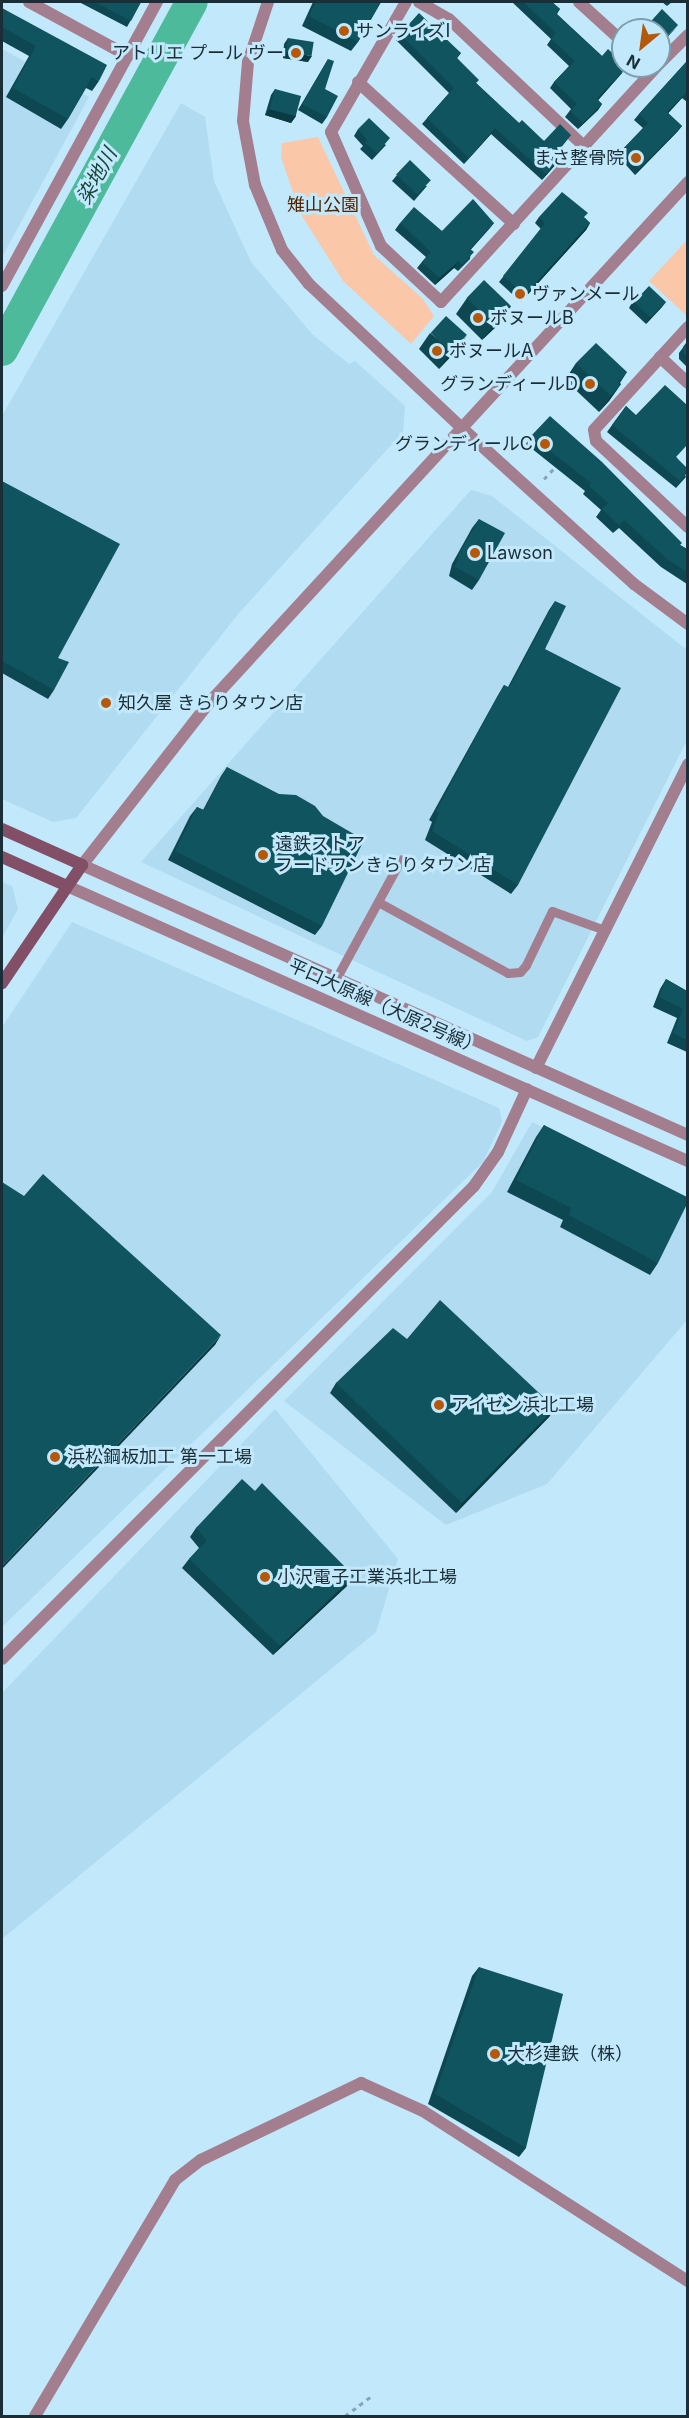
<!DOCTYPE html>
<meta charset="utf-8">
<style>
body{margin:0}
#map{position:relative;width:689px;height:2418px;overflow:hidden;background:#c2e8fc;font-family:Inter,"Noto Sans JP",sans-serif}
div>[style]{position:absolute}
[style*='--x']{left:calc(var(--x)*1px);top:calc(var(--y)*1px);width:calc(var(--w)*1px);rotate:calc(var(--a)*1deg)}
.built>*{inset:0;background:#b0dbf1}
.green>*{inset:0;background:#fbc7a9}
.river>*{height:32px;margin:-16px;padding:0 16px;transform-origin:16px;border-radius:16px;background:#4dba9b}
.path>*{height:3px;margin-top:-1.5px;transform-origin:0;background:repeating-linear-gradient(90deg,#87a6b6 0 4.5px,transparent 0 9px)}
.service>*{height:9px;margin:-4.5px;padding:0 4.5px;transform-origin:4.5px;border-radius:4.5px;background:#a37e8e}
.minor>*{height:12px;margin:-6px;padding:0 6px;transform-origin:6px;border-radius:6px;background:#a37e8e}
.tertiary>*{height:12px;margin:-6px;padding:0 6px;transform-origin:6px;border-radius:6px;background:#a37e8e}
.secondary>*{height:12px;margin:-6px;padding:0 6px;transform-origin:6px;border-radius:6px;background:#824f66}
.wall>*{inset:0;background:#0d4852}
.shaded-wall>*{inset:0;background:#0a3b42}
.building>*{inset:0;background:#0f545f;transform-origin:0 0}
.dots>*{width:16px;height:16px;translate:-50% -50%;box-sizing:border-box;border:3px solid #c2e8fc;border-radius:50%}
span{translate:-50% -50%;white-space:nowrap;text-align:center;line-height:1.15;-webkit-text-stroke:6px #c2e8fc;paint-order:stroke}
.poi-label{font-size:18px;color:#1b2e37}
.left{translate:0 -50%;text-align:left}
.right{translate:-100% -50%;text-align:right}
.park-label{font-size:18px;color:#512200}
.street-label{font-size:18px;color:#1b2e37}
.water-label{font-size:20px;color:#184639;font-style:italic}
.frame{position:absolute;inset:0;border:3px solid #1b2e37;pointer-events:none}
.north{position:absolute;left:611px;top:18px;width:60px;height:60px;box-sizing:border-box;background:#c2e8fc;border:2px solid #7f9ead;border-radius:50%;rotate:209deg;font-size:16px;font-weight:700;line-height:24px;text-align:center;color:#1b2e37}
.north::after{content:'';display:block;margin:auto;width:21px;height:27px;background:#b65809;clip-path:polygon(50% 0,100% 100%,50% 72%,0 100%)}
</style>
<div id="map">
<div class="built">
<div style="clip-path:polygon(2px 49px,89px 97px,2px 257px)"></div>
<div style="clip-path:polygon(181px 103px,205px 117px,214px 181px,251px 262px,313px 335px,349px 364px,355px 361px,405px 406px,403px 432px,239px 613px,76px 818px,53px 822px,2px 799px,2px 416px)"></div>
<div style="clip-path:polygon(471px 490px,492px 496px,687px 650px,687px 740px,538px 1037px,527px 1041px,141px 862px)"></div>
<div style="clip-path:polygon(2px 882px,12px 886px,18px 909px,2px 938px)"></div>
<div style="clip-path:polygon(72px 922px,499px 1108px,502px 1122px,483px 1162px,2px 1627px,2px 1027px)"></div>
<div style="clip-path:polygon(532px 1122px,687px 1203px,687px 1320px,547px 1484px,446px 1525px,284px 1401px,492px 1192px)"></div>
<div style="clip-path:polygon(275px 1409px,398px 1559px,376px 1632px,2px 1939px,2px 1693px)"></div>
</div>
<div class="green">
<div style="clip-path:polygon(318px 137px,374px 255px,423px 299px,434px 316px,411px 344px,343px 281px,300px 213px,281px 157px,282px 143px)"></div>
<div style="clip-path:polygon(687px 240px,688px 313px,686px 315px,649px 281px)"></div>
</div>
<div class="river">
<div style="--x:2;--y:350;--w:396;--a:-61.4"></div>
</div>
<div class="path">
<div style="--x:544;--y:479;--w:19;--a:-47"></div>
<div style="--x:345;--y:2416;--w:34;--a:-37"></div>
</div>
<div class="service">
<div style="--x:380;--y:903;--w:146;--a:28.7"></div>
<div style="--x:508;--y:973;--w:12;--a:-5"></div>
<div style="--x:520;--y:972;--w:9;--a:-49"></div>
<div style="--x:526;--y:965;--w:60;--a:-64.3"></div>
<div style="--x:552;--y:911;--w:53;--a:19.8"></div>
<div style="--x:337;--y:977;--w:134;--a:-61.5"></div>
</div>
<div class="minor">
<div style="--x:29;--y:2;--w:113;--a:28.6"></div>
<div style="--x:406;--y:2;--w:150;--a:120"></div>
<div style="--x:331;--y:132;--w:124;--a:66.3"></div>
<div style="--x:381;--y:246;--w:82;--a:43"></div>
<div style="--x:441;--y:302;--w:320;--a:-47.5"></div>
<div style="--x:419;--y:2;--w:34;--a:30"></div>
<div style="--x:449;--y:19;--w:187;--a:43.3"></div>
<div style="--x:579;--y:2;--w:59;--a:42.3"></div>
<div style="--x:659;--y:64;--w:41;--a:-45"></div>
<div style="--x:358;--y:82;--w:211;--a:42.3"></div>
<div style="--x:688;--y:327;--w:139;--a:132.4"></div>
<div style="--x:594;--y:430;--w:11;--a:80"></div>
<div style="--x:596;--y:441;--w:126;--a:43.1"></div>
<div style="--x:660;--y:357;--w:38;--a:43"></div>
<div style="--x:35;--y:2416;--w:274;--a:-59.3"></div>
<div style="--x:175;--y:2180;--w:33;--a:-38"></div>
<div style="--x:201;--y:2160;--w:178;--a:-25.7"></div>
<div style="--x:361;--y:2083;--w:68;--a:24.3"></div>
<div style="--x:423;--y:2111;--w:315;--a:32.7"></div>
</div>
<div class="tertiary">
<div style="--x:268;--y:2;--w:63;--a:108.4"></div>
<div style="--x:248;--y:62;--w:59;--a:94.8"></div>
<div style="--x:243;--y:121;--w:65;--a:79.4"></div>
<div style="--x:255;--y:185;--w:70;--a:67.4"></div>
<div style="--x:282;--y:250;--w:43;--a:51.5"></div>
<div style="--x:309;--y:284;--w:212;--a:43.3"></div>
<div style="--x:463;--y:429;--w:231;--a:42.2"></div>
<div style="--x:634;--y:584;--w:67;--a:36.5"></div>
<div style="--x:688;--y:182;--w:709;--a:132.6"></div>
<div style="--x:208;--y:704;--w:204;--a:128"></div>
<div style="--x:82;--y:865;--w:663;--a:24.02"></div>
<div style="--x:2;--y:286;--w:324;--a:-61.4"></div>
<div style="--x:67;--y:886;--w:679;--a:23.89"></div>
<div style="--x:536;--y:1068;--w:340;--a:-63.4"></div>
<div style="--x:2;--y:1659;--w:668;--a:-45.06"></div>
<div style="--x:474;--y:1186;--w:42;--a:-54.8"></div>
<div style="--x:498;--y:1152;--w:69;--a:-65.3"></div>
</div>
<div class="secondary">
<div style="--x:2;--y:829;--w:88;--a:24.2"></div>
<div style="--x:82;--y:865;--w:143;--a:124.1"></div>
<div style="--x:2;--y:857;--w:71;--a:24"></div>
</div>
<div class="wall">
<div style="clip-path:polygon(79px 2px,141px 2px,127px 27px)"></div>
<div style="clip-path:polygon(313px 2px,381px 2px,358px 42px,351px 51px,302px 26px)"></div>
<div style="clip-path:polygon(512px 2px,552px 2px,560px 9px,557px 14px,602px 56px,622px 73px,598px 100px,602px 104px,598px 110px,578px 129px,565px 117px,571px 109px,550px 88px,554px 82px,569px 66px,547px 45px,551px 39px)"></div>
<div style="clip-path:polygon(662px 2px,672px 2px,667px 6px)"></div>
<div style="clip-path:polygon(2px 8px,99px 81px,92px 91px,86px 88px,68px 119px,61px 129px,6px 97px,29px 56px,2px 41px)"></div>
<div style="clip-path:polygon(400px 34px,461px 53px,457px 58px,476px 83px,519px 123px,544px 141px,571px 135px,556px 154px,556px 164px,542px 180px,491px 134px,464px 164px,422px 124px,449px 93px,396px 40px)"></div>
<div style="clip-path:polygon(288px 38px,308px 62px,283px 58px,284px 44px)"></div>
<div style="clip-path:polygon(328px 59px,325px 89px,327px 117px,322px 124px,298px 110px)"></div>
<div style="clip-path:polygon(687px 61px,687px 102px,682px 98px,668px 113px,682px 126px,677px 132px,635px 175px,618px 156px,623px 149px,643px 128px,634px 120px,639px 114px)"></div>
<div style="clip-path:polygon(275px 89px,296px 116px,291px 123px,265px 115px,271px 95px)"></div>
<div style="clip-path:polygon(358px 129px,386px 145px,372px 160px,360px 149px,363px 146px,354px 136px)"></div>
<div style="clip-path:polygon(397px 175px,427px 186px,414px 201px,392px 181px)"></div>
<div style="clip-path:polygon(539px 217px,585px 218px,590px 223px,586px 230px,521px 302px,499px 282px,541px 229px,535px 223px)"></div>
<div style="clip-path:polygon(400px 223px,442px 231px,494px 223px,489px 229px,471px 249px,470px 259px,458px 271px,454px 268px,435px 285px,417px 268px,426px 257px,395px 230px)"></div>
<div style="clip-path:polygon(467px 298px,511px 306px,500px 323px,482px 340px,456px 314px)"></div>
<div style="clip-path:polygon(633px 301px,666px 302px,661px 308px,646px 324px,629px 308px)"></div>
<div style="clip-path:polygon(430px 333px,455px 352px,439px 369px,419px 349px)"></div>
<div style="clip-path:polygon(687px 342px,687px 367px,679px 359px,679px 353px)"></div>
<div style="clip-path:polygon(576px 363px,627px 372px,620px 383px,621px 384px,609px 401px,599px 412px,565px 380px)"></div>
<div style="clip-path:polygon(626px 406px,677px 458px,686px 477px,676px 488px,607px 432px)"></div>
<div style="clip-path:polygon(531px 436px,680px 545px,687px 549px,687px 584px,661px 567px,619px 528px,613px 533px,596px 517px,601px 510px,583px 494px,585px 491px,526px 444px)"></div>
<div style="clip-path:polygon(2px 481px,54px 690px,48px 699px,2px 673px)"></div>
<div style="clip-path:polygon(479px 519px,479px 580px,472px 590px,449px 576px,452px 564px,472px 528px)"></div>
<div style="clip-path:polygon(555px 601px,545px 649px,518px 885px,511px 894px,425px 840px,432px 822px,429px 820px,498px 695px,504px 685px,508px 687px,549px 610px)"></div>
<div style="clip-path:polygon(227px 767px,322px 926px,315px 935px,168px 860px,190px 816px,197px 807px,203px 810px,221px 776px)"></div>
<div style="clip-path:polygon(666px 979px,687px 991px,687px 989px,687px 1052px,667px 1043px,677px 1018px,653px 1007px,660px 989px)"></div>
<div style="clip-path:polygon(544px 1125px,658px 1263px,650px 1275px,560px 1227px,563px 1220px,507px 1192px,536px 1137px)"></div>
<div style="clip-path:polygon(407px 1339px,555px 1408px,549px 1417px,456px 1513px,330px 1393px,336px 1383px)"></div>
<div style="clip-path:polygon(255px 1491px,348px 1585px,273px 1655px,182px 1568px,189px 1559px,199px 1548px,190px 1537px,196px 1528px)"></div>
<div style="clip-path:polygon(479px 1967px,526px 2148px,519px 2157px,428px 2104px,472px 1976px)"></div>
</div>
<div class="shaded-wall">
<div style="clip-path:polygon(678px 25px,673px 31px,659px 46px,662px 41px)"></div>
<div style="clip-path:polygon(288px 52px,312px 56px,308px 62px,283px 58px)"></div>
<div style="clip-path:polygon(627px 67px,622px 73px,593px 106px,597px 99px)"></div>
<div style="clip-path:polygon(687px 92px,682px 98px,663px 119px,667px 112px)"></div>
<div style="clip-path:polygon(602px 104px,598px 110px,578px 129px,583px 123px)"></div>
<div style="clip-path:polygon(270px 109px,296px 116px,291px 123px,265px 115px)"></div>
<div style="clip-path:polygon(682px 126px,677px 132px,635px 175px,639px 169px)"></div>
<div style="clip-path:polygon(495px 128px,491px 134px,464px 164px,469px 158px)"></div>
<div style="clip-path:polygon(560px 158px,556px 164px,542px 180px,546px 174px)"></div>
<div style="clip-path:polygon(494px 223px,489px 229px,466px 255px,470px 249px)"></div>
<div style="clip-path:polygon(590px 223px,586px 230px,521px 302px,525px 295px)"></div>
<div style="clip-path:polygon(459px 261px,454px 268px,435px 285px,439px 278px)"></div>
<div style="clip-path:polygon(666px 302px,661px 308px,646px 324px,650px 317px)"></div>
<div style="clip-path:polygon(511px 306px,500px 323px,482px 340px,494px 324px)"></div>
<div style="clip-path:polygon(467px 335px,455px 352px,439px 369px,451px 352px)"></div>
<div style="clip-path:polygon(621px 384px,609px 401px,599px 412px,611px 396px)"></div>
<div style="clip-path:polygon(221px 1335px,215px 1345px,2px 1569px,2px 1566px)"></div>
<div style="clip-path:polygon(555px 1408px,549px 1417px,456px 1513px,462px 1503px)"></div>
<div style="clip-path:polygon(354px 1576px,348px 1585px,273px 1655px,280px 1646px)"></div>
</div>
<div class="building">
<div style="clip-path:polygon(95px 2px,141px 2px,131px 21px)"></div>
<div style="clip-path:polygon(316px 2px,381px 2px,358px 42px,309px 16px)"></div>
<div style="clip-path:polygon(523px 2px,552px 2px,560px 9px,556px 14px,602px 56px,608px 49px,623px 63px,623px 66px,627px 67px,597px 99px,602px 104px,583px 123px,570px 111px,577px 104px,554px 82px,575px 61px,551px 39px,556px 33px)"></div>
<div style="clip-path:polygon(2px 8px,107px 65px,99px 81px,92px 77px,68px 119px,13px 88px,36px 46px,2px 27px)"></div>
<div style="clip-path:polygon(662px 9px,678px 25px,662px 41px,659px 39px,659px 30px,646px 30px,644px 29px)"></div>
<div style="clip-path:polygon(419px 13px,461px 53px,457px 58px,479px 80px,476px 83px,519px 123px,522px 120px,544px 141px,560px 124px,571px 135px,555px 153px,560px 158px,546px 174px,495px 128px,469px 158px,427px 118px,454px 88px,400px 34px)"></div>
<div style="left:288px;top:38px;width:26px;height:14px;rotate:9deg"></div>
<div style="clip-path:polygon(328px 59px,334px 61px,325px 89px,338px 96px,327px 117px,302px 104px)"></div>
<div style="clip-path:polygon(687px 61px,687px 92px,667px 112px,682px 126px,639px 169px,623px 149px,648px 123px,639px 114px)"></div>
<div style="left:275px;top:89px;width:27px;height:21px;rotate:15deg"></div>
<div style="clip-path:polygon(369px 118px,390px 138px,377px 153px,365px 143px,367px 140px,358px 129px)"></div>
<div style="left:410px;top:160px;width:29px;height:20px;rotate:44deg"></div>
<div style="clip-path:polygon(562px 192px,588px 213px,584px 217px,590px 223px,525px 295px,503px 276px,545px 223px,539px 217px)"></div>
<div style="clip-path:polygon(473px 199px,494px 223px,470px 249px,474px 252px,462px 265px,459px 261px,439px 278px,422px 262px,431px 252px,400px 223px,414px 207px,442px 231px)"></div>
<div style="left:484px;top:280px;width:37px;height:25px;rotate:44deg"></div>
<div style="left:649px;top:286px;width:23px;height:22px;rotate:43deg"></div>
<div style="left:446px;top:316px;width:28px;height:23px;rotate:42deg"></div>
<div style="clip-path:polygon(687px 342px,687px 357px,684px 353px,683px 347px)"></div>
<div style="clip-path:polygon(596px 343px,627px 372px,618px 382px,621px 384px,611px 396px,576px 363px)"></div>
<div style="clip-path:polygon(665px 385px,687px 405px,687px 445px,676px 457px,687px 468px,687px 473px,680px 481px,612px 425px,626px 406px,636px 415px)"></div>
<div style="clip-path:polygon(550px 416px,602px 462px,682px 543px,680px 545px,687px 549px,687px 572px,667px 559px,624px 520px,619px 525px,602px 509px,608px 503px,589px 486px,591px 483px,531px 436px)"></div>
<div style="clip-path:polygon(2px 481px,120px 544px,58px 658px,69px 662px,54px 690px,2px 661px)"></div>
<div style="clip-path:polygon(479px 519px,505px 533px,479px 580px,455px 567px,459px 554px)"></div>
<div style="clip-path:polygon(555px 601px,566px 606px,545px 649px,621px 688px,518px 885px,432px 831px,439px 813px,436px 811px,504px 685px,509px 688px)"></div>
<div style="clip-path:polygon(227px 767px,279px 794px,296px 795px,315px 806px,323px 816px,364px 840px,322px 926px,175px 851px,197px 807px,204px 810px)"></div>
<div style="clip-path:polygon(666px 979px,687px 991px,687px 1040px,673px 1033px,683px 1009px,659px 997px)"></div>
<div style="clip-path:polygon(544px 1125px,687px 1197px,687px 1204px,658px 1263px,569px 1215px,571px 1208px,516px 1180px)"></div>
<div style="clip-path:polygon(43px 1174px,221px 1335px,2px 1566px,2px 1182px,24px 1196px)"></div>
<div style="clip-path:polygon(440px 1300px,555px 1408px,462px 1503px,336px 1383px,393px 1328px,407px 1339px)"></div>
<div style="clip-path:polygon(242px 1479px,255px 1491px,262px 1483px,354px 1576px,280px 1646px,189px 1559px,207px 1541px,196px 1528px)"></div>
<div style="clip-path:polygon(479px 1967px,563px 1994px,526px 2148px,435px 2094px)"></div>
</div>
<div class="dots">
<div style="left:344px;top:31px;background:#b65809"></div>
<div style="left:296px;top:53px;background:#b65809"></div>
<div style="left:636px;top:158px;background:#b65809"></div>
<div style="left:520px;top:294px;background:#b65809"></div>
<div style="left:478px;top:318px;background:#b65809"></div>
<div style="left:437px;top:351px;background:#b65809"></div>
<div style="left:590px;top:384px;background:#b65809"></div>
<div style="left:545px;top:444px;background:#b65809"></div>
<div style="left:475px;top:553px;background:#b65809"></div>
<div style="left:106px;top:703px;background:#b65809"></div>
<div style="left:263px;top:855px;background:#b65809"></div>
<div style="left:439px;top:1405px;background:#b65809"></div>
<div style="left:55px;top:1457px;background:#b65809"></div>
<div style="left:265px;top:1577px;background:#b65809"></div>
<div style="left:495px;top:2054px;background:#b65809"></div>
</div>
<div class="poi-label">
<span class="left" style="left:356px;top:31px">サンライズⅠ</span>
<span class="right" style="left:284px;top:53px">アトリエ プール ヴー</span>
<span class="right" style="left:624px;top:158px">まさ整骨院</span>
<span class="left" style="left:532px;top:294px">ヴァンメール</span>
<span class="left" style="left:490px;top:318px">ボヌールB</span>
<span class="left" style="left:449px;top:351px">ボヌールA</span>
<span class="right" style="left:578px;top:384px">グランディールD</span>
<span class="right" style="left:533px;top:444px">グランディールC</span>
<span class="left" style="left:487px;top:553px">Lawson</span>
<span class="left" style="left:118px;top:703px">知久屋 きらりタウン店</span>
<span class="left" style="left:275px;top:855px">遠鉄ストア<br>フードワンきらりタウン店</span>
<span class="left" style="left:451px;top:1405px">アイゼン浜北工場</span>
<span class="left" style="left:67px;top:1457px">浜松鋼板加工 第一工場</span>
<span class="left" style="left:277px;top:1577px">小沢電子工業浜北工場</span>
<span class="left" style="left:507px;top:2054px">大杉建鉄（株）</span>
</div>
<div class="park-label">
<span style="left:323px;top:205px">雉山公園</span>
</div>
<div class="street-label">
<span style="left:385px;top:1007px;rotate:24deg">平口大原線（大原2号線）</span>
</div>
<div class="water-label">
<span style="left:97px;top:176px;rotate:-61deg">染地川</span>
</div>
<div class="frame"></div>
<div class="north">N</div>
</div>
